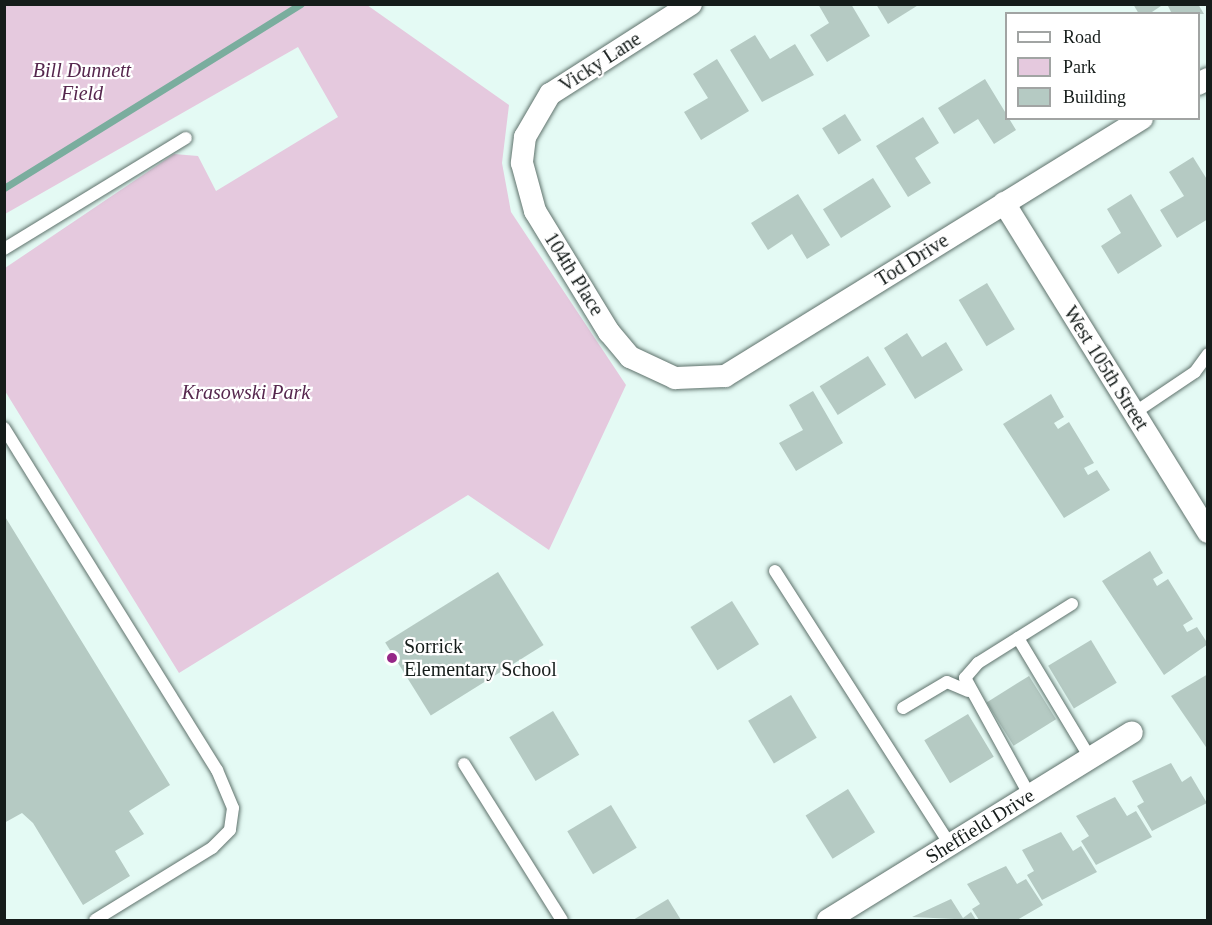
<!DOCTYPE html>
<style>
body{margin:0}
#map{position:relative;width:1212px;height:925px;overflow:hidden;background:#e4faf4;font-family:"Times New Roman",serif}
div>[style]{position:absolute}
[style*='--x']{left:calc(var(--x)*1px);top:calc(var(--y)*1px);width:calc(var(--w)*1px);rotate:calc(var(--a)*1deg)}
.green>*{inset:0;background:#e5c9de}
.stream>*{height:7px;margin:-3.5px;padding:0 3.5px;transform-origin:3.5px;border-radius:3.5px;background:#7aad9e}
.building>*{inset:0;background:#b5cac3;transform-origin:0 0}
.roads{filter:drop-shadow(0 0 2px #5f726c) drop-shadow(0 0 2px #5f726c)}
.service>*{height:12px;margin:-6px;padding:0 6px;transform-origin:6px;border-radius:6px;background:#fff}
.minor>*{height:22px;margin:-11px;padding:0 11px;transform-origin:11px;border-radius:11px;background:#fff}
.dots>*{width:16px;height:16px;translate:-50% -50%;box-sizing:border-box;border:3px solid #fff;border-radius:50%}
span{translate:-50% -50%;white-space:nowrap;text-align:center;line-height:1.15;-webkit-text-stroke:4.5px #fff;paint-order:stroke}
.street-label{font-size:20px;color:#151c1a}
.park-label{font-size:20px;color:#56274e;font-style:italic}
.poi-label{font-size:20px;color:#151c1a}
.left{translate:0 -50%;text-align:left}
.frame{position:absolute;inset:0;border:6px solid #151c1a;pointer-events:none}
.legend{position:absolute;left:1005px;top:12px;width:195px;height:108px;box-sizing:border-box;background:#fff;border:2px solid #a1a4a3;margin:0;padding:8px 10px;list-style:none;font-size:18px;color:#151c1a}
.legend li{display:flex;align-items:center;gap:12px;height:30px}
.legend b{width:30px;border:2px solid #a1a4a3}
</style>
<div id="map">
<div class="green">
<div style="clip-path:polygon(4px 5px,367px 5px,509px 105px,502px 163px,511px 212px,626px 385px,549px 550px,468px 495px,179px 673px,5px 391px,5px 268px,174px 154px,198px 156px,216px 191px,338px 117px,298px 47px,5px 214px)"></div>
</div>
<div class="stream">
<div style="--x:4;--y:188;--w:349;--a:-31.8"></div>
</div>
<div class="building">
<div style="clip-path:polygon(818px 4px,851px 4px,870px 36px,827px 62px,810px 35px,829px 23px)"></div>
<div style="clip-path:polygon(876px 4px,920px 4px,888px 24px)"></div>
<div style="clip-path:polygon(1133px 4px,1164px 4px,1149px 14px,1139px 14px)"></div>
<div style="clip-path:polygon(1167px 4px,1198px 4px,1204px 14px,1172px 14px)"></div>
<div style="clip-path:polygon(755px 35px,770px 59px,795px 44px,814px 75px,762px 102px,730px 50px)"></div>
<div style="clip-path:polygon(717px 59px,749px 111px,701px 140px,684px 112px,708px 98px,693px 74px)"></div>
<div style="clip-path:polygon(985px 79px,1016px 130px,994px 144px,978px 119px,954px 134px,938px 108px)"></div>
<div style="left:845px;top:114px;width:31px;height:27px;rotate:58deg"></div>
<div style="clip-path:polygon(923px 117px,939px 143px,915px 158px,931px 183px,908px 197px,876px 146px)"></div>
<div style="clip-path:polygon(1193px 157px,1208px 181px,1208px 219px,1177px 238px,1160px 210px,1184px 196px,1169px 172px)"></div>
<div style="left:873px;top:178px;width:34px;height:59px;rotate:58deg"></div>
<div style="clip-path:polygon(798px 194px,830px 245px,807px 259px,792px 234px,768px 250px,751px 223px)"></div>
<div style="clip-path:polygon(1131px 194px,1162px 246px,1118px 274px,1101px 246px,1121px 233px,1107px 209px)"></div>
<div style="left:987px;top:283px;width:54px;height:33px;rotate:59deg"></div>
<div style="clip-path:polygon(907px 333px,922px 357px,946px 342px,963px 370px,915px 399px,884px 348px)"></div>
<div style="left:868px;top:356px;width:34px;height:57px;rotate:58deg"></div>
<div style="clip-path:polygon(813px 391px,843px 443px,796px 471px,779px 443px,803px 430px,789px 405px)"></div>
<div style="clip-path:polygon(1051px 394px,1064px 417px,1054px 423px,1058px 429px,1069px 422px,1094px 463px,1084px 468px,1088px 475px,1097px 470px,1110px 490px,1064px 518px,1003px 424px)"></div>
<div style="clip-path:polygon(4px 515px,170px 785px,129px 811px,144px 834px,115px 851px,130px 876px,83px 905px,33px 823px,22px 813px,4px 823px)"></div>
<div style="clip-path:polygon(1150px 551px,1163px 573px,1153px 579px,1157px 586px,1168px 579px,1193px 619px,1183px 625px,1187px 632px,1197px 627px,1208px 644px,1164px 675px,1102px 581px)"></div>
<div style="left:498px;top:572px;width:86px;height:133px;rotate:58deg"></div>
<div style="left:732px;top:601px;width:51px;height:49px;rotate:58deg"></div>
<div style="left:1091px;top:640px;width:50px;height:50px;rotate:59deg"></div>
<div style="clip-path:polygon(1208px 674px,1208px 750px,1171px 696px)"></div>
<div style="left:1029px;top:676px;width:51px;height:50px;rotate:58deg"></div>
<div style="left:791px;top:695px;width:50px;height:50px;rotate:59deg"></div>
<div style="left:553px;top:711px;width:51px;height:51px;rotate:59deg"></div>
<div style="left:968px;top:714px;width:50px;height:51px;rotate:59deg"></div>
<div style="clip-path:polygon(1171px 763px,1182px 782px,1191px 776px,1207px 803px,1152px 831px,1137px 806px,1144px 802px,1132px 781px)"></div>
<div style="left:848px;top:789px;width:51px;height:50px;rotate:58deg"></div>
<div style="clip-path:polygon(1115px 797px,1127px 816px,1136px 811px,1152px 837px,1096px 865px,1081px 841px,1089px 836px,1076px 816px)"></div>
<div style="left:611px;top:805px;width:50px;height:51px;rotate:59deg"></div>
<div style="clip-path:polygon(1061px 832px,1073px 851px,1081px 846px,1097px 872px,1042px 900px,1027px 875px,1034px 871px,1022px 850px)"></div>
<div style="clip-path:polygon(1006px 866px,1017px 884px,1026px 879px,1043px 905px,1017px 920px,979px 920px,972px 909px,980px 904px,967px 884px)"></div>
<div style="clip-path:polygon(668px 899px,681px 920px,633px 920px)"></div>
<div style="clip-path:polygon(951px 899px,963px 918px,971px 912px,976px 920px,912px 917px)"></div>
</div>
<div class="roads">
<div class="service">
<div style="--x:4;--y:249;--w:213;--a:-31.4"></div>
<div style="--x:1134;--y:413;--w:73;--a:-33.9"></div>
<div style="--x:1195;--y:372;--w:22;--a:-54"></div>
<div style="--x:4;--y:428;--w:403;--a:58.1"></div>
<div style="--x:217;--y:770;--w:41;--a:67.2"></div>
<div style="--x:233;--y:808;--w:22;--a:98"></div>
<div style="--x:230;--y:830;--w:25;--a:135"></div>
<div style="--x:212;--y:848;--w:137;--a:148.4"></div>
<div style="--x:775;--y:571;--w:325;--a:57.4"></div>
<div style="--x:1018;--y:638;--w:140;--a:59"></div>
<div style="--x:903;--y:708;--w:51;--a:-30.6"></div>
<div style="--x:947;--y:682;--w:23;--a:23"></div>
<div style="--x:464;--y:764;--w:184;--a:57.9"></div>
<div style="--x:1030;--y:796;--w:135;--a:-118.8"></div>
<div style="--x:965;--y:678;--w:20;--a:-49"></div>
<div style="--x:978;--y:663;--w:111;--a:-32.1"></div>
</div>
<div class="minor">
<div style="--x:691;--y:4;--w:167;--a:147.4"></div>
<div style="--x:550;--y:94;--w:50;--a:120.2"></div>
<div style="--x:525;--y:137;--w:26;--a:97"></div>
<div style="--x:522;--y:163;--w:50;--a:74.8"></div>
<div style="--x:535;--y:211;--w:142;--a:58.6"></div>
<div style="--x:609;--y:332;--w:33;--a:50"></div>
<div style="--x:630;--y:357;--w:50;--a:25"></div>
<div style="--x:675;--y:378;--w:50;--a:-2.3"></div>
<div style="--x:725;--y:376;--w:490;--a:-31.7"></div>
<div style="--x:1198;--y:84;--w:11;--a:-27"></div>
<div style="--x:1004;--y:203;--w:387;--a:58.2"></div>
<div style="--x:828;--y:920;--w:357;--a:-31.7"></div>
</div>
</div>
<div class="dots">
<div style="left:392px;top:658px;background:#962787"></div>
</div>
<div class="street-label">
<span style="left:600px;top:62px;rotate:-33deg">Vicky Lane</span>
<span style="left:912px;top:260px;rotate:-32deg">Tod Drive</span>
<span style="left:574px;top:274px;rotate:58deg">104th Place</span>
<span style="left:1106px;top:368px;rotate:58deg">West 105th Street</span>
<span style="left:980px;top:826px;rotate:-32deg">Sheffield Drive</span>
</div>
<div class="park-label">
<span style="left:82px;top:82px">Bill Dunnett<br>Field</span>
<span style="left:246px;top:392px">Krasowski Park</span>
</div>
<div class="poi-label">
<span class="left" style="left:404px;top:658px">Sorrick<br>Elementary School</span>
</div>
<div class="frame"></div>
<ul class="legend">
<li><b style="height:8px;background:#fff"></b>Road</li>
<li><b style="height:16px;background:#e5c9de"></b>Park</li>
<li><b style="height:16px;background:#b5cac3"></b>Building</li>
</ul>
</div>
